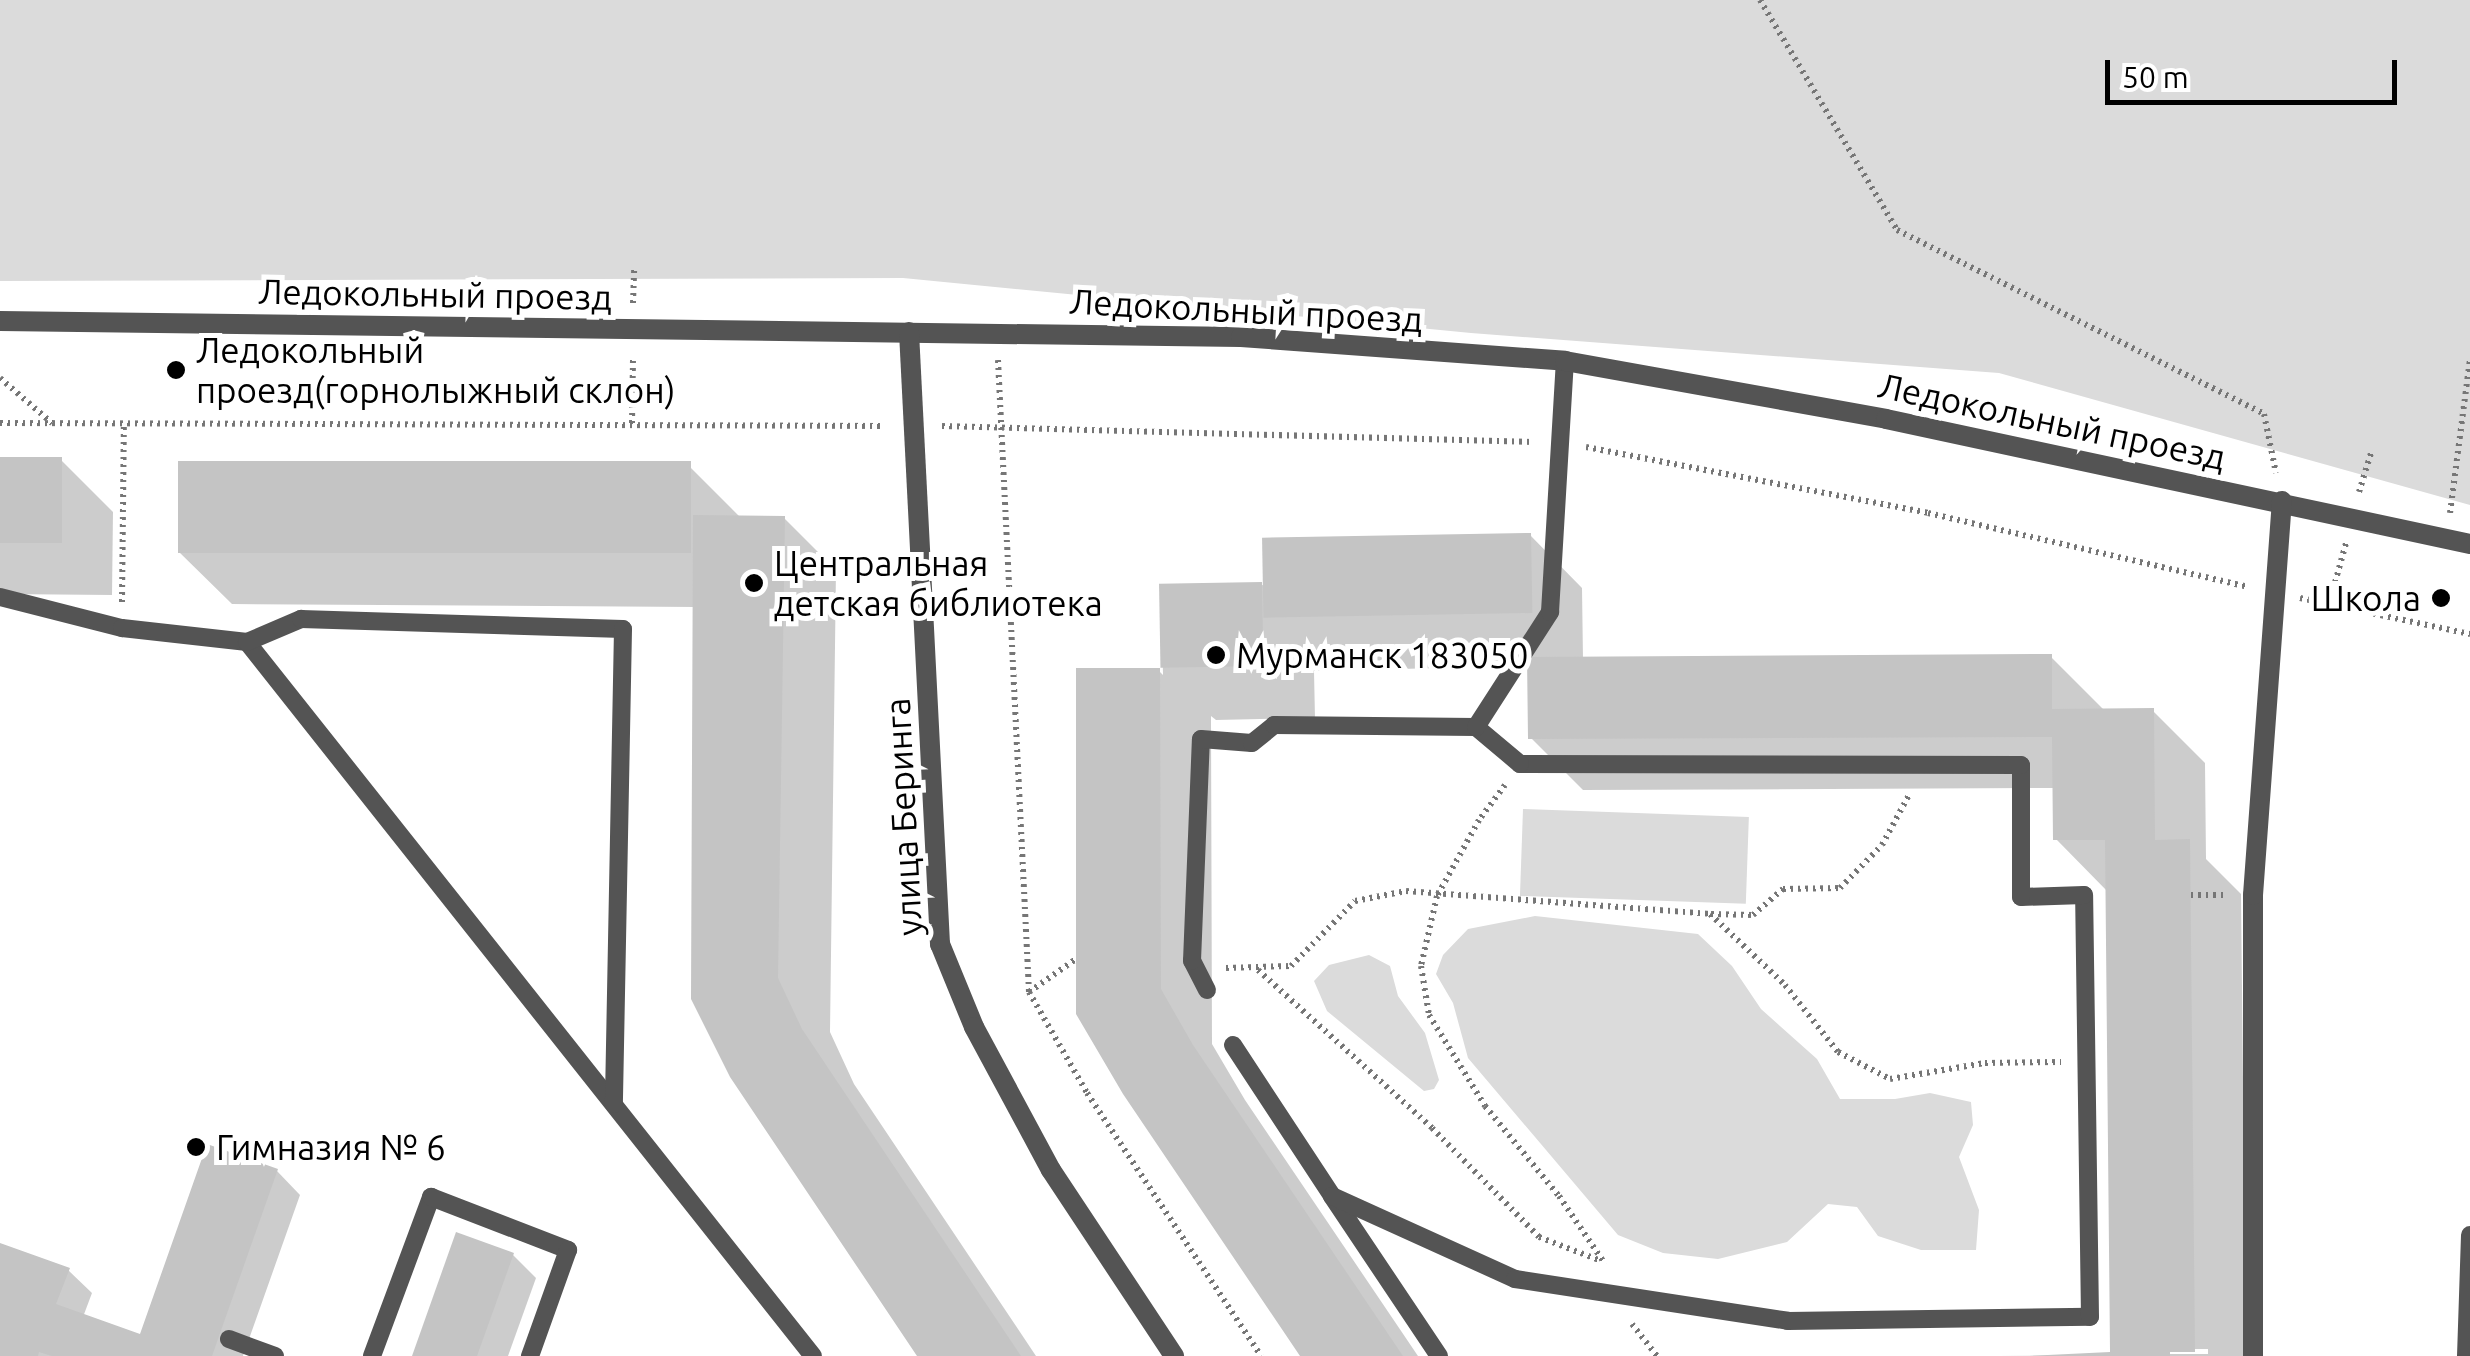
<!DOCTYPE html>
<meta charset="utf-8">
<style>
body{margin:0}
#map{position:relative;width:2470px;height:1356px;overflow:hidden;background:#fff;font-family:Ubuntu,sans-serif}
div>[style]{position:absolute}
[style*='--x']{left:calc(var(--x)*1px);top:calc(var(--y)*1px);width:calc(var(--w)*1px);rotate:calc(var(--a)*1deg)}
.green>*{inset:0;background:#dbdbdb;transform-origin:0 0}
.shadow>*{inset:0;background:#0003}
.building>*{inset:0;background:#c4c4c4;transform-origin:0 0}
.path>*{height:6px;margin-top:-3px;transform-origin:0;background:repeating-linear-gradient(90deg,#767676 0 2.5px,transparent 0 7.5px)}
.service>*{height:18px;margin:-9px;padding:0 9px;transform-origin:9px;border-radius:9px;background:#545454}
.minor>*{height:20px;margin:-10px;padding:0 10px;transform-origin:10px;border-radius:10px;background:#545454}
.dots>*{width:28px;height:28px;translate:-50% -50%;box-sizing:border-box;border:5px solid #fff;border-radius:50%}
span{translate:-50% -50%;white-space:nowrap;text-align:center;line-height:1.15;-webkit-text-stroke:10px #fff;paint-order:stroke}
.street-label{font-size:35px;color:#000}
.poi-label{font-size:35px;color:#000}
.left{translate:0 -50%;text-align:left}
.right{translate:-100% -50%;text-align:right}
.scale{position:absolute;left:2105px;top:60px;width:292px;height:45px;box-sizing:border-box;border:5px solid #000;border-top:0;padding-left:12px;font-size:30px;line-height:35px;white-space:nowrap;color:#000;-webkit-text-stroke:8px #fff;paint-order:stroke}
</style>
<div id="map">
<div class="green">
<div style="clip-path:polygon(0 0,2470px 0,2470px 505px,1999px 373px,1471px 333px,903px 278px,0 281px)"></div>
<div style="left:1523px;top:809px;width:226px;height:87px;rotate:2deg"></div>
<div style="clip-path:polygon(1535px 916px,1698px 934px,1732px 966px,1761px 1009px,1817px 1059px,1840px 1099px,1895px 1099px,1930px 1093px,1971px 1102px,1973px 1125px,1959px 1157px,1979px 1210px,1976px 1250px,1921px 1250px,1878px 1236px,1857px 1207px,1828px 1204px,1787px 1242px,1718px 1259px,1663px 1253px,1618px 1235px,1468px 1058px,1453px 1003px,1436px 974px,1443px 955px,1468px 929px)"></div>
<div style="clip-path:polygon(1369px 955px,1390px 966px,1398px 996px,1425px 1033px,1439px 1080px,1434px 1089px,1424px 1091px,1327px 1011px,1314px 981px,1329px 965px)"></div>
</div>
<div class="shadow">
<div style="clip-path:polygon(0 460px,61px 460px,113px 512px,112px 595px,0 594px)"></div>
<div style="clip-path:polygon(690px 467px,741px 518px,784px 518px,836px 570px,830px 1032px,854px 1084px,1036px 1356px,921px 1356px,693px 998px,695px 607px,232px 604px,179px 552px)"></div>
<div style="clip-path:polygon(evenodd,1530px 535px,1582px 588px,1583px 659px,2051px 657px,2103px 709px,2153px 711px,2205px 763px,2206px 859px,2241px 894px,2246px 1356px,1998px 1356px,2116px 1355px,2108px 892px,2056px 839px,2055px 788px,1583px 790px,1531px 738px,1530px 666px,1314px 671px,1315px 718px,1216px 720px,1211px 716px,1212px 1044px,1245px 1100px,1418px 1356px,1303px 1356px,1125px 1093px,1159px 671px,1163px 675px,1161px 587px,1266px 585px,1530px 535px,2164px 1349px,2208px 1349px,2208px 1354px,2169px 1354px,2164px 1349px)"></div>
<div style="clip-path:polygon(277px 1171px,300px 1195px,243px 1356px,0 1356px,0 1246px,68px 1270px,92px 1293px,83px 1317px,141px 1337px)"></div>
<div style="clip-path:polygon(513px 1255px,536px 1278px,508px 1356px,414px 1356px)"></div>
</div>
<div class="building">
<div style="left:0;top:457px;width:62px;height:86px"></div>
<div style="left:178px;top:461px;width:513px;height:92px"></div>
<div style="clip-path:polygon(693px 515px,785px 516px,778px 978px,802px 1029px,1021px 1356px,917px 1356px,730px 1077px,691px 999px)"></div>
<div style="left:1531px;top:533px;width:80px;height:269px;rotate:89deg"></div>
<div style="left:1262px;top:582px;width:84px;height:103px;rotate:89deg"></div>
<div style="clip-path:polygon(2052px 654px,2052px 709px,2154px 708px,2155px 840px,2190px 839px,2195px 1352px,2170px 1352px,2170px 1356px,2029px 1356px,2110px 1352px,2105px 840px,2053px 840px,2052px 737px,1528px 739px,1527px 657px)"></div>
<div style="clip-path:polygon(1076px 668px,1160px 668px,1161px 989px,1193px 1045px,1403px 1356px,1300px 1356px,1123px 1094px,1076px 1014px)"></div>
<div style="clip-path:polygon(207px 1144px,278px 1169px,212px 1356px,52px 1356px,39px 1352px,38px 1356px,0 1356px,0 1243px,70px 1268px,56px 1304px,140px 1334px)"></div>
<div style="clip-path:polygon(456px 1232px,514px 1253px,477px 1356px,412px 1356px)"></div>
</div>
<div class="path">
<div style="--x:1760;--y:0;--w:268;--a:59.2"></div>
<div style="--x:1897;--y:230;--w:411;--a:26.6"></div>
<div style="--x:2264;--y:414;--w:60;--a:78.5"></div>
<div style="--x:633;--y:303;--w:33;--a:-88"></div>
<div style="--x:998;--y:360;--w:633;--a:87.19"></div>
<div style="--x:1029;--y:992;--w:57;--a:-35.1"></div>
<div style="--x:0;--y:378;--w:69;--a:40.9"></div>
<div style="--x:0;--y:423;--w:884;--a:0.19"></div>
<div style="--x:632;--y:423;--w:67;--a:-89.1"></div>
<div style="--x:942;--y:426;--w:592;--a:1.55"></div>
<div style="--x:1586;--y:447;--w:348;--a:10.9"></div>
<div style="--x:1928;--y:513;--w:329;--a:13"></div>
<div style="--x:2359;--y:492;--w:41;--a:-72.9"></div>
<div style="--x:2450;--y:513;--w:154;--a:-82.6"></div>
<div style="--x:2300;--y:598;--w:174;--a:12"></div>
<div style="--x:122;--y:602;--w:178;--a:-89.4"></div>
<div style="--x:2329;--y:604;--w:63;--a:-74.4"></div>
<div style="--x:1505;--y:785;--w:44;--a:126.6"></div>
<div style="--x:1479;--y:820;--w:87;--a:118.9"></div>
<div style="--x:1437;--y:896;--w:72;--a:102.9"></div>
<div style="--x:1421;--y:966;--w:50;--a:80.7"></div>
<div style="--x:1429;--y:1015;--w:107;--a:58.4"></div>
<div style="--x:1485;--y:1106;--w:117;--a:50.6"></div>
<div style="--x:1559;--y:1196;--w:82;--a:55.9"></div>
<div style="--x:2191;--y:895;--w:33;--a:0"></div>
<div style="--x:1711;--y:914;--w:42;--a:1.4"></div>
<div style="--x:1753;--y:915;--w:40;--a:-41"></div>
<div style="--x:1783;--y:889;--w:57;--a:-1"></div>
<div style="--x:1840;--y:888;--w:60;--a:-45.7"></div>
<div style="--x:1882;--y:845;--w:59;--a:-61.7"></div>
<div style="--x:1226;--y:968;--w:65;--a:-1.8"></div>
<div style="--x:1291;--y:966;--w:91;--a:-45.4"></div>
<div style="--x:1355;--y:901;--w:52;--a:-11.1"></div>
<div style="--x:1406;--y:891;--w:305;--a:4.3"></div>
<div style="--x:1710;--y:914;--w:103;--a:43.4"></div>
<div style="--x:1785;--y:985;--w:85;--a:51.7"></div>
<div style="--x:1838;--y:1052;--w:59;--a:27.4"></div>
<div style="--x:1890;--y:1079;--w:96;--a:-9.6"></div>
<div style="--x:1985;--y:1063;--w:76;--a:-0.8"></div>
<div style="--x:1258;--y:970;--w:235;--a:42.2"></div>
<div style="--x:1432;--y:1128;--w:153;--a:45.5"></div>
<div style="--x:1539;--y:1237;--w:64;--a:21"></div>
<div style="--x:1029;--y:992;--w:116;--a:60.1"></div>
<div style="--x:1087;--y:1093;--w:315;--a:56.5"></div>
<div style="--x:1632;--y:1324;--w:41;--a:52"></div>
</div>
<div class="service">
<div style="--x:0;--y:597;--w:126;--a:14.3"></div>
<div style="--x:122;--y:628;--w:126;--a:6.4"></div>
<div style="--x:247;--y:642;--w:911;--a:51.6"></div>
<div style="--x:247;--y:642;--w:59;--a:-23.1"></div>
<div style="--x:301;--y:619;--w:322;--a:1.8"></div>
<div style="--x:623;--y:629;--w:475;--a:91.1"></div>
<div style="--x:1207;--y:990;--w:33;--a:-117"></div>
<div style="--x:1192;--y:961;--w:222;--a:-87.7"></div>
<div style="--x:1201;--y:739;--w:51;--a:4.5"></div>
<div style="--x:1252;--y:743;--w:28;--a:-39"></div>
<div style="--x:1274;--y:725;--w:202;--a:0.6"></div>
<div style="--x:1233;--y:1045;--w:181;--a:56.7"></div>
<div style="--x:229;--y:1339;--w:49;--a:20.3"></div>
<div style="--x:372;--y:1356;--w:170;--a:-69.6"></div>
<div style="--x:431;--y:1197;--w:147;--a:21.1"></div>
<div style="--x:568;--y:1250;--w:113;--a:109.7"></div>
<div style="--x:1439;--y:1356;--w:192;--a:-123.8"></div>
<div style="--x:1332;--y:1196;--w:201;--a:24.4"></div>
<div style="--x:1515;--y:1279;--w:276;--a:8.7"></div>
<div style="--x:1788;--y:1321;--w:302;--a:-0.8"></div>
<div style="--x:2090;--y:1317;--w:422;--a:-90.8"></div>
<div style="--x:2084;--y:895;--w:63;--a:178.2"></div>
<div style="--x:2021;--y:897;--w:132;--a:-90"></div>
<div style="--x:2021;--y:765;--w:501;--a:-179.89"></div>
<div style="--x:1520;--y:764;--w:57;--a:-139.9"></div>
<div style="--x:1476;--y:727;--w:137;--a:-57.2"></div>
<div style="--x:1550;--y:612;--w:251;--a:-86.6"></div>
<div style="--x:2466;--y:1356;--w:121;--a:-88.1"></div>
</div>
<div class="minor">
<div style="--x:0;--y:321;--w:1241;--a:0.74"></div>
<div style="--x:1241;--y:337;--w:325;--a:4.2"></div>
<div style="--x:1565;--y:361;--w:326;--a:10.2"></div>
<div style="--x:1886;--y:419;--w:597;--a:12.08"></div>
<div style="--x:909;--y:332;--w:613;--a:87.1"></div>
<div style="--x:940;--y:944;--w:90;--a:67.7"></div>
<div style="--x:974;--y:1027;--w:162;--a:61.7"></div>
<div style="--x:1051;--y:1170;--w:223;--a:56.5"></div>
<div style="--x:2253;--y:1356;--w:461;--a:-90"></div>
<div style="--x:2253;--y:895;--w:395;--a:-85.8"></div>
</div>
<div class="dots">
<div style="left:176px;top:370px;background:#000"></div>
<div style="left:754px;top:583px;background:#000"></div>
<div style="left:2441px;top:598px;background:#000"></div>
<div style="left:1216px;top:655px;background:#000"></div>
<div style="left:196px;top:1147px;background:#000"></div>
</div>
<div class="street-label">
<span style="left:435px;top:294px;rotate:1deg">Ледокольный проезд</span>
<span style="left:1246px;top:310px;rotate:3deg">Ледокольный проезд</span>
<span style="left:2052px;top:421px;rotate:12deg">Ледокольный проезд</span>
<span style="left:903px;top:817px;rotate:-93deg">улица Беринга</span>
</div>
<div class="poi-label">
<span class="left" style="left:196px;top:370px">Ледокольный<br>проезд(горнолыжный склон)</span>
<span class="left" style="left:774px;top:583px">Центральная<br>детская библиотека</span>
<span class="right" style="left:2421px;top:598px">Школа</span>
<span class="left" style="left:1236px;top:655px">Мурманск 183050</span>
<span class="left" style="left:216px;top:1147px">Гимназия № 6</span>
</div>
<div class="scale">50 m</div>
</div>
